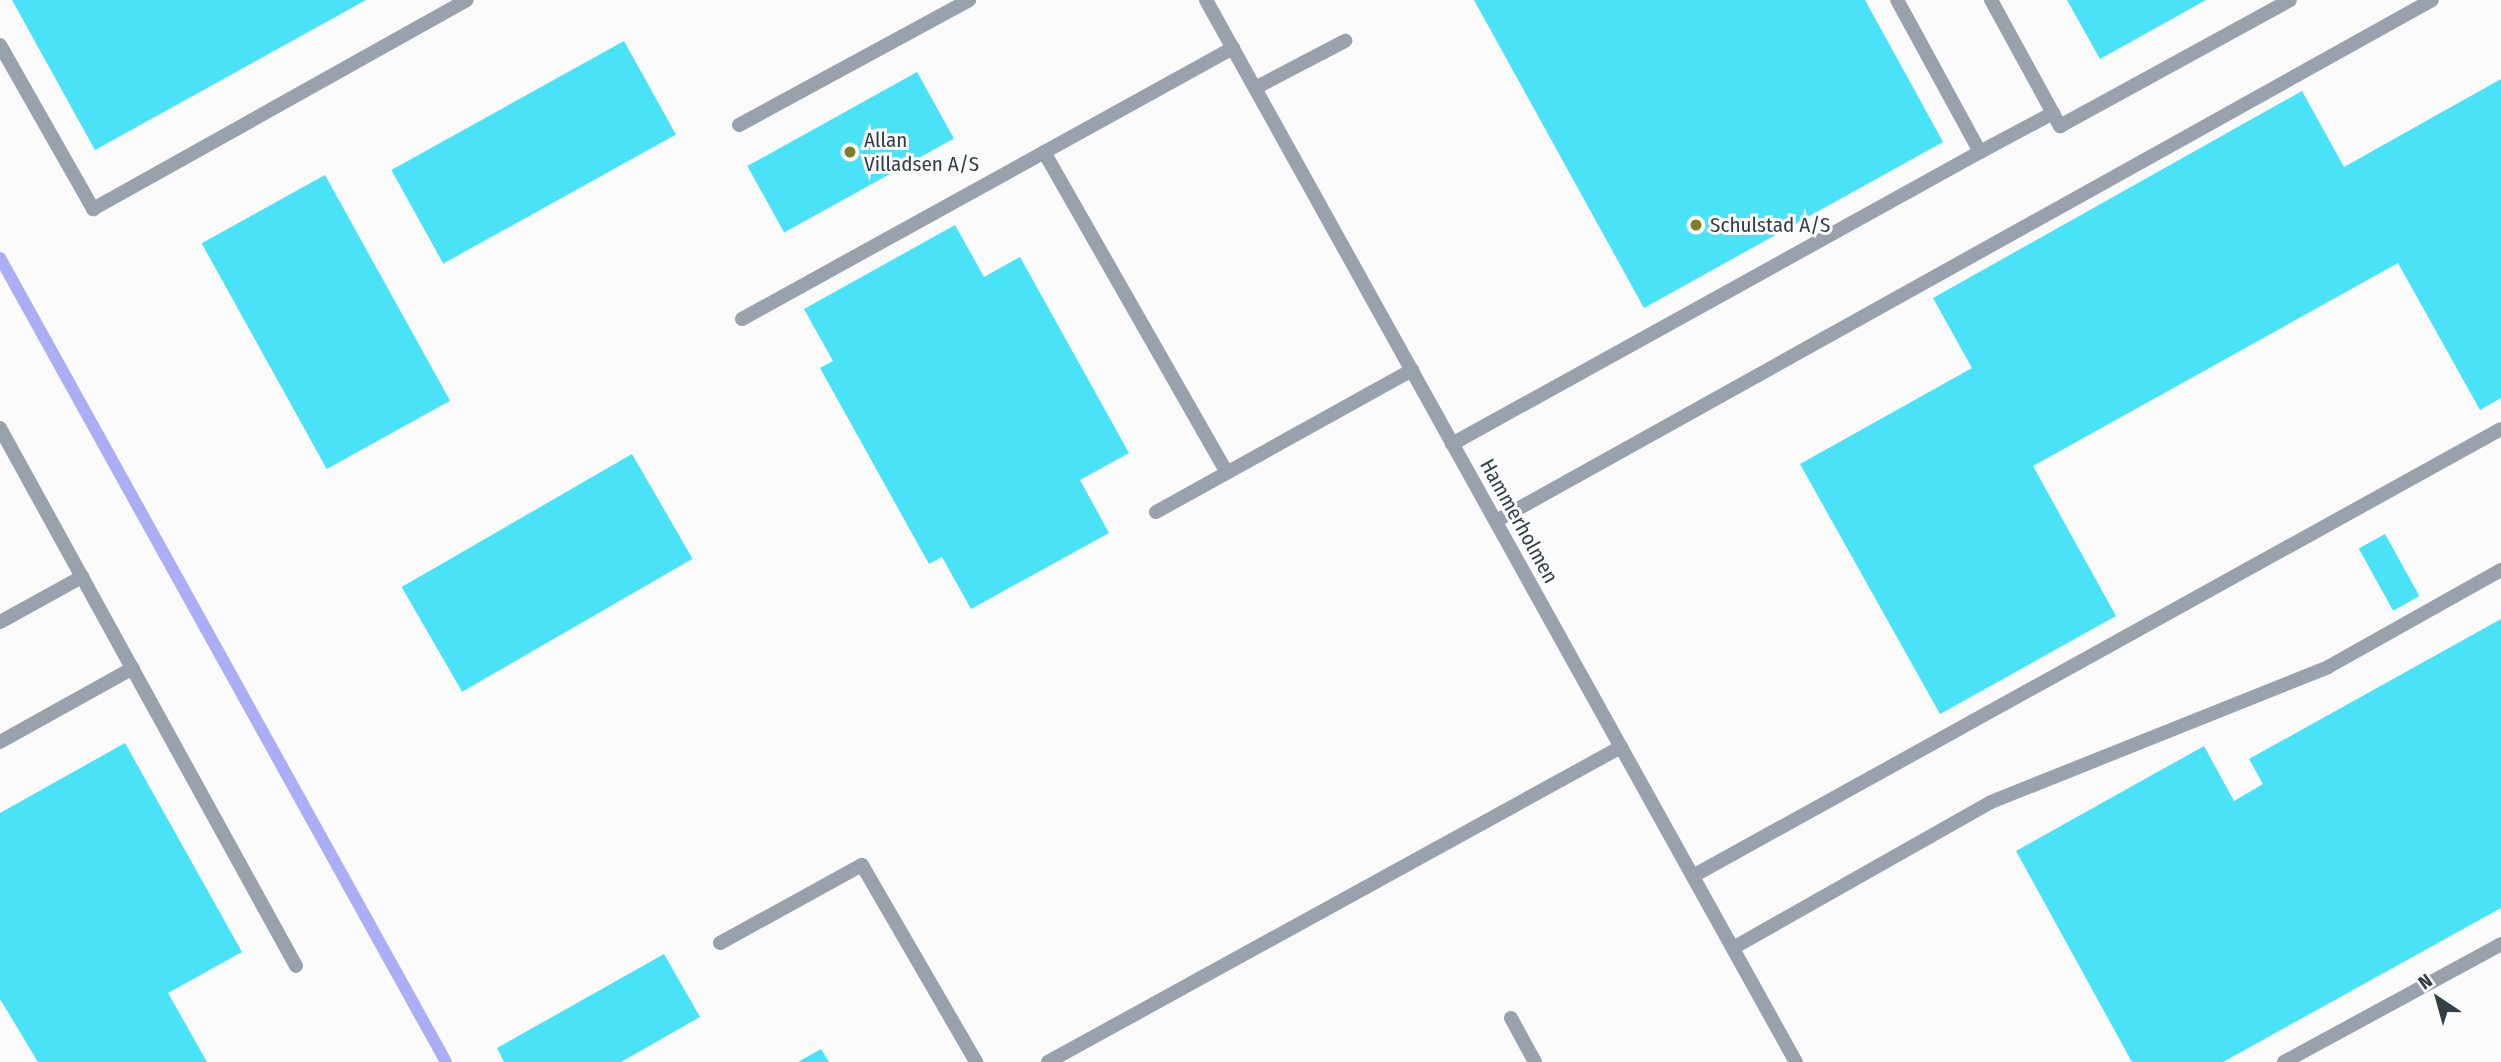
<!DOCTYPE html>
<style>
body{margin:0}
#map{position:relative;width:2501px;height:1062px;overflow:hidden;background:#fbfbfb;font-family:"Fira Sans Condensed",sans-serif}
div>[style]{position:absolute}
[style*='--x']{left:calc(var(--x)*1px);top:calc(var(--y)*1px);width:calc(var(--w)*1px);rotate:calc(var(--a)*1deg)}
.stream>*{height:12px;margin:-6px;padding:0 6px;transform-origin:6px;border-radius:6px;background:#aaaef5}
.building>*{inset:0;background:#4ae2f7;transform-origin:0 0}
.service>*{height:14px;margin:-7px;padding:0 7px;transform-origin:7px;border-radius:7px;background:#99a1ad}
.minor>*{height:14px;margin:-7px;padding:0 7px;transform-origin:7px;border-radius:7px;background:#99a1ad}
.dots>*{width:19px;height:19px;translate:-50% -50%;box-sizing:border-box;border:4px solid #fbfbfb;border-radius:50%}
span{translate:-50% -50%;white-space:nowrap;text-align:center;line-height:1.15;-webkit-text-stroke:6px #fbfbfb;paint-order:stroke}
.poi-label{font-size:21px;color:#323f46}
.left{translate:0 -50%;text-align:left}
.street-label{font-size:21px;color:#323f46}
.north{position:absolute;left:2403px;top:964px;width:70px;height:70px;-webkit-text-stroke:5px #fbfbfb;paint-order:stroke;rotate:324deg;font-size:19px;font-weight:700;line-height:28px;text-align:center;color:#323f46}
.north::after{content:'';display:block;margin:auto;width:24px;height:32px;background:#323f46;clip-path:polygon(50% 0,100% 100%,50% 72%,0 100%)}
</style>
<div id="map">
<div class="stream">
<div style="--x:0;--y:258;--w:919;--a:60.98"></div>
</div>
<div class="building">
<div style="clip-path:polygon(12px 0,366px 0,95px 150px)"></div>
<div style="clip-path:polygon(1474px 0,1865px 0,1943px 142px,1644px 308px)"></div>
<div style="clip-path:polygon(2067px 0,2206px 0,2100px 59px)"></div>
<div style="left:624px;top:41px;width:107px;height:266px;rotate:61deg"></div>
<div style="left:917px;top:72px;width:76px;height:194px;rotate:61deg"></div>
<div style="clip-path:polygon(2501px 79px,2501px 398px,2480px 410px,2398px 263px,2033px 466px,2116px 616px,1940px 714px,1800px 464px,1972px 368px,1933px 298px,2302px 91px,2344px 167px)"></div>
<div style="left:325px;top:175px;width:258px;height:141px;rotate:61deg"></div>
<div style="clip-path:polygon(955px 225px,984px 277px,1020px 257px,1129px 453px,1080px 480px,1109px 533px,971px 609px,942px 557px,929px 564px,820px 368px,833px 361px,804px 309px)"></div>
<div style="left:632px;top:454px;width:121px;height:266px;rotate:60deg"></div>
<div style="left:2385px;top:534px;width:71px;height:30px;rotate:61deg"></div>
<div style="clip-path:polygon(2501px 619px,2501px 908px,2223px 1062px,2132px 1062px,2016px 851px,2204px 746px,2234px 801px,2263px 784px,2249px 759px)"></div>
<div style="clip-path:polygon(125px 743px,242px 952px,168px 993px,207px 1062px,38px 1062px,0 999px,0 813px)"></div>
<div style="clip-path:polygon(664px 954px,700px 1017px,621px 1062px,504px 1062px,497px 1048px)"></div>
<div style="clip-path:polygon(821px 1049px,829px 1062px,798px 1062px)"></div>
</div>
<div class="service">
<div style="--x:1991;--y:0;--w:144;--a:61.3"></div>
<div style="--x:2060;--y:126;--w:262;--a:-28.7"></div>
<div style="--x:0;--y:45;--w:189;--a:60.4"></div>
<div style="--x:93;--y:209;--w:428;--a:-29.2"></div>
<div style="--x:1255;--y:88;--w:102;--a:-27.6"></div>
<div style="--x:739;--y:125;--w:262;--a:-28.5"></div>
<div style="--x:1044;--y:152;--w:369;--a:60.3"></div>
<div style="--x:1980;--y:152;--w:83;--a:-28.1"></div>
<div style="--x:742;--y:319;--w:561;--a:-28.9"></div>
<div style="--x:0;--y:428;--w:614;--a:61.18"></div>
<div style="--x:1452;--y:444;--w:603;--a:-28.94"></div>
<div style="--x:1980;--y:152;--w:173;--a:-118.6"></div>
<div style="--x:1156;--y:512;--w:293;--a:-29"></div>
<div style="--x:1496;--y:521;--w:1071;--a:-29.1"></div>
<div style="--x:0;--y:742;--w:152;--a:-29.1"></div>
<div style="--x:1693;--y:876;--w:923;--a:-28.95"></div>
<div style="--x:720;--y:943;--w:162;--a:-28.8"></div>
<div style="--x:862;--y:865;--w:228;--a:59.9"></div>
<div style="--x:1733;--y:948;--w:296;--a:-29.5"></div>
<div style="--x:1991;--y:802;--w:363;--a:-21.8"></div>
<div style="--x:2328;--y:667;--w:198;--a:-29.3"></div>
<div style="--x:1511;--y:1018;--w:50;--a:61.4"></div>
<div style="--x:1048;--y:1062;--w:654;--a:-28.8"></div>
<div style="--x:2284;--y:1062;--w:247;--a:-28.5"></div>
</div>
<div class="minor">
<div style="--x:1206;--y:0;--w:1215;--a:60.95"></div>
<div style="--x:0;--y:622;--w:94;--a:-28.8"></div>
</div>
<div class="dots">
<div style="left:850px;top:152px;background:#7e7f29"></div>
<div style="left:1696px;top:225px;background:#7e7f29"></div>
</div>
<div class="poi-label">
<span class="left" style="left:864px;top:152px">Allan<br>Villadsen A/S</span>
<span class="left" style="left:1710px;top:225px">Schulstad A/S</span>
</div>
<div class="street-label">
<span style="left:1519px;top:521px;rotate:61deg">Hammerholmen</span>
</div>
<div class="north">N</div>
</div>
